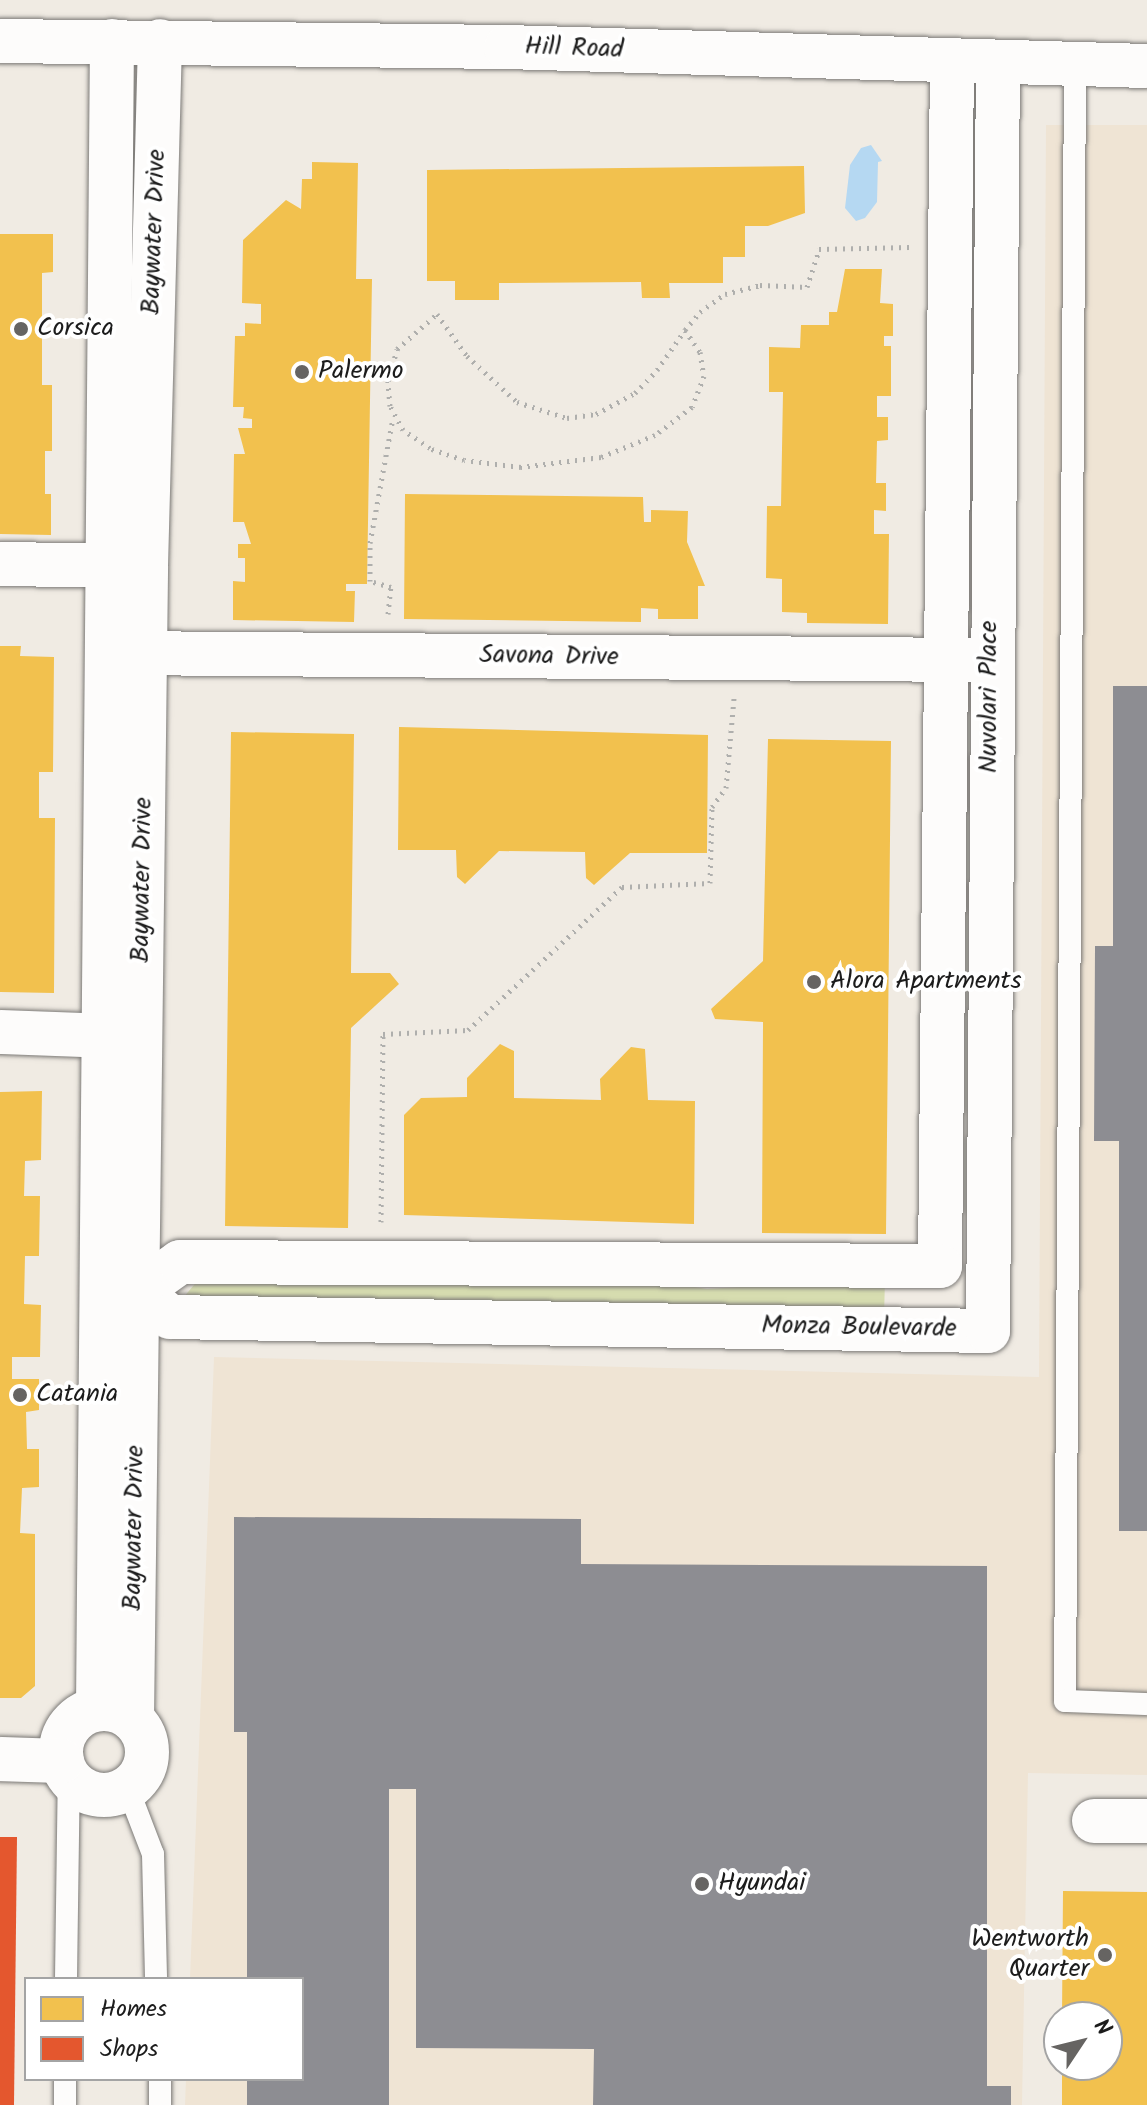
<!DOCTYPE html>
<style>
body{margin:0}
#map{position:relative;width:1147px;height:2105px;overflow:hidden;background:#f0ebe3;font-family:Kalam,sans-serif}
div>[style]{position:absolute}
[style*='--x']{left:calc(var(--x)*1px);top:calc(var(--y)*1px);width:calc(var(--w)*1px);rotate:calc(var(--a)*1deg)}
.built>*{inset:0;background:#efe4d4}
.green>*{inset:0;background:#d7ddb0}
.water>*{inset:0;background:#b5d8f2}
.homes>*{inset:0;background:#f2c14e}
.shops>*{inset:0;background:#e4572e}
.industry>*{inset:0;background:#8d8d92}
.path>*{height:5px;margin-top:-2.5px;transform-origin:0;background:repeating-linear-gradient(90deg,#afafad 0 2px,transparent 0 8px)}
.roads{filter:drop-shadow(0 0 2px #7b7976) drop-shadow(0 0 2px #7b7976)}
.service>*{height:22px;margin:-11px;padding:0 11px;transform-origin:11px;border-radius:11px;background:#fdfcfb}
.minor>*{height:44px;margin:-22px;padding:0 22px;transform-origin:22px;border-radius:22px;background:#fdfcfb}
.minor>.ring{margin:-22px;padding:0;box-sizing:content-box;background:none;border:44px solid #fdfcfb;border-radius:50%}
.tertiary>*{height:44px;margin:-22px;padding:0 22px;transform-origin:22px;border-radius:22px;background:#fdfcfb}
.dots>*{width:22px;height:22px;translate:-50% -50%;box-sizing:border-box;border:4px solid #fff;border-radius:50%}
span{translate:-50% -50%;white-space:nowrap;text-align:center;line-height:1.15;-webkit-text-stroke:8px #fff;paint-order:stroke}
.street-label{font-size:26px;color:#1c1c1c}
.poi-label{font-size:26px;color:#1c1c1c}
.left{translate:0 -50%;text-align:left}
.right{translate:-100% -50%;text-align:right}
.legend{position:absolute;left:24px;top:1977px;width:280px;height:104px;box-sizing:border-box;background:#fff;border:2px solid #a4a4a4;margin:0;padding:10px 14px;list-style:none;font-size:24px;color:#1c1c1c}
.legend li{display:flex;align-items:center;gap:16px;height:40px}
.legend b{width:40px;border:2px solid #a4a4a4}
.north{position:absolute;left:1043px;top:2001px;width:80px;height:80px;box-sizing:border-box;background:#fff;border:2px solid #a4a4a4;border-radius:50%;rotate:55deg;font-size:22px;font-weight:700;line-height:32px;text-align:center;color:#1c1c1c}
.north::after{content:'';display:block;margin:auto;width:28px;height:36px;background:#666462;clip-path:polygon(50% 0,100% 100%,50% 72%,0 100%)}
</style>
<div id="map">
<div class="built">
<div style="clip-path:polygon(1046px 125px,1147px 125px,1147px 1775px,1028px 1773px,1022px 2105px,185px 2105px,186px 2079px,302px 2079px,302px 1979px,190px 1979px,214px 1357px,1039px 1377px)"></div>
</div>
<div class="green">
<div style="clip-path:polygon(885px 1278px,884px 1318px,183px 1298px,199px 1279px,676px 1284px,707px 1289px)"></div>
</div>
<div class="water">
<div style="clip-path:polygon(871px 145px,882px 161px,878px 162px,877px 202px,865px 218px,856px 221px,845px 208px,850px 165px,861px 148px)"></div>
</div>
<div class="homes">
<div style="clip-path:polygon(312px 162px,358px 163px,356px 279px,372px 279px,367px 584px,346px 584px,346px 591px,355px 591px,354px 622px,233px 620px,233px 581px,245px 582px,245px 558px,238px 558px,238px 544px,251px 544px,244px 522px,233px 522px,234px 454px,245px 454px,238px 428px,252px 428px,252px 419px,243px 418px,244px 407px,233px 407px,235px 336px,245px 336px,245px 323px,261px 324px,261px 304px,242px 303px,243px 240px,286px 200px,301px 209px,302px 179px,312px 179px)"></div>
<div style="clip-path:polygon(804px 166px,805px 213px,768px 226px,745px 226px,745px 257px,723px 257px,723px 283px,669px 283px,670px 298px,642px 298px,641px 282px,499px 283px,499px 300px,455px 300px,455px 281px,427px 281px,427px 170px)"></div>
<div style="clip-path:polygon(0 234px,53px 234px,53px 272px,42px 273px,42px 385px,52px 385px,52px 451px,45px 451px,45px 494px,51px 494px,51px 535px,0 534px)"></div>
<div style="clip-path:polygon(845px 269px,882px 269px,880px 303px,893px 304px,893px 336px,884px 336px,884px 346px,891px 346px,891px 396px,877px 396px,877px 417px,888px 417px,888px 440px,877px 441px,876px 483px,886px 483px,886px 511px,874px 510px,874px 534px,889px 534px,888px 624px,807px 623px,807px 613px,782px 612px,782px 579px,766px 578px,767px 506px,781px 506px,783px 392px,769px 392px,769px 347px,800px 348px,801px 325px,829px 325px,829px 312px,837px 312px)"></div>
<div style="clip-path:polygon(405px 494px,643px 497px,644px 522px,651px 522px,651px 510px,688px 511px,687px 542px,705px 586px,698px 586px,698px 619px,658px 619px,658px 609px,641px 608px,641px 622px,404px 619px)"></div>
<div style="clip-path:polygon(0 646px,21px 646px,20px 656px,54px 657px,53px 772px,39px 772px,39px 818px,55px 818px,54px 993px,0 992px)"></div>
<div style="clip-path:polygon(399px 727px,708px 735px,707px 853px,630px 853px,594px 885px,586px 878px,585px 852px,499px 851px,465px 884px,457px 877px,456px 850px,398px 850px)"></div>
<div style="clip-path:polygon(231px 732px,354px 734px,351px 973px,390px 973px,399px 984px,351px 1028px,348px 1228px,225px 1226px)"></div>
<div style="clip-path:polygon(768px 739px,891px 741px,886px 1234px,762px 1233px,763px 1022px,715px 1019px,711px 1009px,763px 961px)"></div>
<div style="clip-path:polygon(500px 1044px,514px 1051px,514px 1098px,601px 1100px,600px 1079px,631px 1047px,645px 1049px,648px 1100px,695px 1101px,694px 1224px,404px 1215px,404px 1115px,421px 1098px,467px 1097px,467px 1078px)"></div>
<div style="clip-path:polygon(42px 1091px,41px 1160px,25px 1161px,24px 1196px,40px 1196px,39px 1256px,25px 1256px,24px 1304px,41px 1305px,40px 1357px,12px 1357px,12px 1379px,39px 1379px,39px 1410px,26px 1412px,27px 1449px,39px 1449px,39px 1487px,22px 1488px,20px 1533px,35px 1534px,35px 1686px,21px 1698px,0 1698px,0 1092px)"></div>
<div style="clip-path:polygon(1063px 1891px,1147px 1892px,1147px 2105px,1062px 2105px,1062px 2065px,1107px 2065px,1107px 2017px,1062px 2017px)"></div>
</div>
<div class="shops">
<div style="clip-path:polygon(0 1837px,17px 1837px,14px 2105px,0 2105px)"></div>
</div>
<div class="industry">
<div style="clip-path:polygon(1113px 686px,1147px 686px,1147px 1531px,1119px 1531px,1119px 1141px,1094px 1141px,1095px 946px,1113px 946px)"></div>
<div style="clip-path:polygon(234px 1517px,581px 1519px,581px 1564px,987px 1566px,987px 2086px,1011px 2086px,1011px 2105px,593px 2105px,594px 2049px,416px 2048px,416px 1789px,389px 1789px,389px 2105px,247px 2105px,247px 2079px,302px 2079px,302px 1979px,247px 1979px,247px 1732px,234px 1732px)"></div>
</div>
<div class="path">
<div style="--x:685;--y:330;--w:27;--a:56"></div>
<div style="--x:700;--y:352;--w:24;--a:81"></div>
<div style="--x:704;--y:376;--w:33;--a:111"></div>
<div style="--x:692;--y:407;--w:46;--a:142.9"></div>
<div style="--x:655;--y:435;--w:58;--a:157.8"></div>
<div style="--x:601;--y:457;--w:81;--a:172.9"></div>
<div style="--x:521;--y:467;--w:57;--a:-173"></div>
<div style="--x:464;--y:460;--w:36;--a:-161"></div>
<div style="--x:430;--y:448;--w:32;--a:-146"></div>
<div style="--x:403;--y:430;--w:27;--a:-118"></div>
<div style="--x:390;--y:406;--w:25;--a:-95"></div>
<div style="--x:388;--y:381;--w:33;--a:-74"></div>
<div style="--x:397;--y:349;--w:53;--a:-41.2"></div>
<div style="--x:437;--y:314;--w:52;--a:54.5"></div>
<div style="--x:467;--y:356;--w:68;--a:42.6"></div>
<div style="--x:517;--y:402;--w:52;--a:17.7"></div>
<div style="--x:567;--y:418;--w:29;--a:-8"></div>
<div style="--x:596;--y:414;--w:44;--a:-28.3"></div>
<div style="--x:635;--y:393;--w:32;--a:-46"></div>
<div style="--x:657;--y:370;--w:49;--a:-55"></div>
<div style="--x:685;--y:330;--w:23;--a:-50"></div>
<div style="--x:700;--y:312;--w:31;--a:-36"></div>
<div style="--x:725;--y:294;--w:36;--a:-14"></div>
<div style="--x:760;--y:285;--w:47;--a:2.4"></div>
<div style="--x:807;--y:287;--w:40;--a:-72"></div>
<div style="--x:819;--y:249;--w:91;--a:-1.3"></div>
<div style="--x:388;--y:614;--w:27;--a:-84"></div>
<div style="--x:391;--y:587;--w:22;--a:-164"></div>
<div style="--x:370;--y:581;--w:38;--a:-90"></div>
<div style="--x:370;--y:543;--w:127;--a:-79.6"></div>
<div style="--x:381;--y:1222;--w:188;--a:-89.4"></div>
<div style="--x:383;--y:1034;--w:85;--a:-2.7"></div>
<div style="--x:468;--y:1030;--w:210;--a:-42.9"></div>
<div style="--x:622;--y:887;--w:88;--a:-2.6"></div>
<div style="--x:710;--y:883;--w:76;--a:-88.5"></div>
<div style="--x:712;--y:807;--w:24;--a:-54"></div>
<div style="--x:726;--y:788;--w:90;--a:-84.9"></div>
</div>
<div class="roads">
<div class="service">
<div style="--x:1075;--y:65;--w:1636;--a:90.35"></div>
<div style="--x:1065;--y:1701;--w:82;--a:2.1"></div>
<div style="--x:128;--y:1789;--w:70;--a:69"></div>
<div style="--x:153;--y:1854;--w:125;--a:88.6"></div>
<div style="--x:66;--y:1979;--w:203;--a:-89.2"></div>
<div style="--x:160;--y:2079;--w:26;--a:90"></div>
<div style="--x:65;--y:2105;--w:26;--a:-90"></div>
</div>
<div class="minor">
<div style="--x:0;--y:564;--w:138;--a:0.8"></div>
<div style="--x:119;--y:653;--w:859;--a:0.47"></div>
<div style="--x:0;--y:1032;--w:135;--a:2.1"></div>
<div style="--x:940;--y:1266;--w:1205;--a:-89.43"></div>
<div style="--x:116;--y:1291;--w:23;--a:0"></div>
<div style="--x:139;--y:1291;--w:50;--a:-35.3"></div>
<div style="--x:180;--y:1262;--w:760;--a:0.3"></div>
<div style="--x:139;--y:1291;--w:40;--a:40"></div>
<div style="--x:170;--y:1317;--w:818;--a:0.98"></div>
<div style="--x:988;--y:1331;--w:1267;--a:-89.55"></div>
<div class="ring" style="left:61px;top:1709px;width:42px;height:42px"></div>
<div style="--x:98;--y:1709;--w:1668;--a:-89.52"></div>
<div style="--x:132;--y:1719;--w:1153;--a:-89.3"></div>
<div style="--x:146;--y:566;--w:525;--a:-88.47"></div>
<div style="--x:0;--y:1759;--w:62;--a:1.8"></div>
<div style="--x:1094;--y:1821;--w:53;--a:0"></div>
</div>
<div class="tertiary">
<div style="--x:0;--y:41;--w:506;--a:0.68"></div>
<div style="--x:506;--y:47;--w:641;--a:1.7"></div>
</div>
</div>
<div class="dots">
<div style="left:21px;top:329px;background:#666462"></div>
<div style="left:302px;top:372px;background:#666462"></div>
<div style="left:814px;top:982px;background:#666462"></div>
<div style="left:20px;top:1395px;background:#666462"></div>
<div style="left:702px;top:1884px;background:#666462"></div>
<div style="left:1105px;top:1955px;background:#666462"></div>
</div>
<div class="street-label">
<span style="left:574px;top:49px;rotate:2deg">Hill Road</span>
<span style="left:155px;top:232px;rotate:-88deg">Baywater Drive</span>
<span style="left:549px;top:657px;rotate:1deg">Savona Drive</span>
<span style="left:990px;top:697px;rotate:-90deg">Nuvolari Place</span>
<span style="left:143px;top:880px;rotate:-89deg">Baywater Drive</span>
<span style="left:859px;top:1328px;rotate:1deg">Monza Boulevarde</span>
<span style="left:135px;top:1528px;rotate:-89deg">Baywater Drive</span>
</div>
<div class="poi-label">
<span class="left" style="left:37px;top:329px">Corsica</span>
<span class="left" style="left:318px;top:372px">Palermo</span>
<span class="left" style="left:830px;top:982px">Alora Apartments</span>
<span class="left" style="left:36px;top:1395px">Catania</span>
<span class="left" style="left:718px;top:1884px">Hyundai</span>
<span class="right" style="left:1089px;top:1955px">Wentworth<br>Quarter</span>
</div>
<ul class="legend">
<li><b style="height:22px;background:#f2c14e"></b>Homes</li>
<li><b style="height:22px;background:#e4572e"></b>Shops</li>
</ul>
<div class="north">N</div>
</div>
